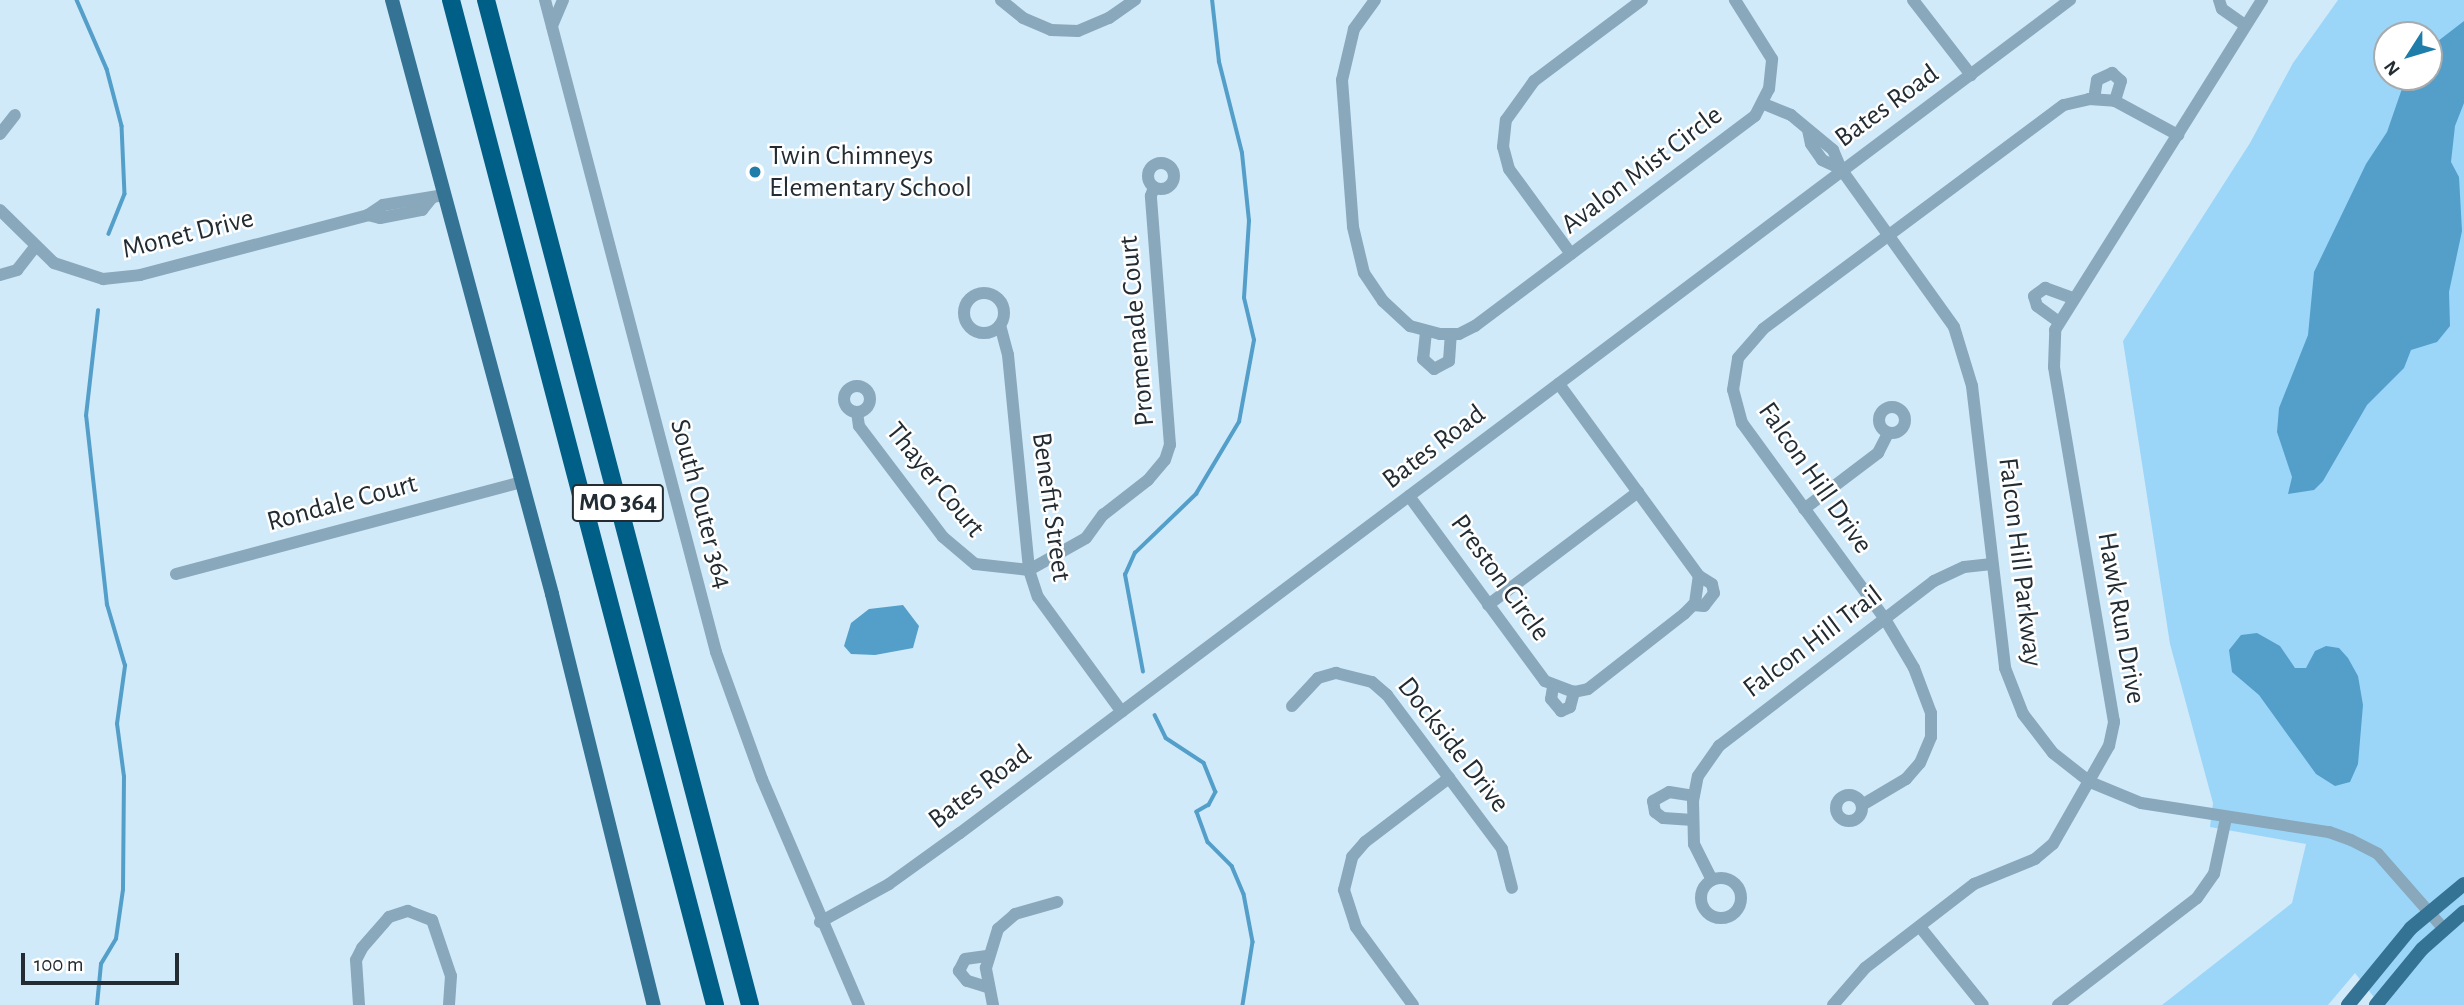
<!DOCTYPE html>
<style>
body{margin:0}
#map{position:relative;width:2464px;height:1005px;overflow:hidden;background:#d0eafa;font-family:"Alegreya Sans",sans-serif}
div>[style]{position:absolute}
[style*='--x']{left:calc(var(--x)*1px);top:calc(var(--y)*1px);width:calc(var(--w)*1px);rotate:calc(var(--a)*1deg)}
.green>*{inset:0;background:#9bd6f9}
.water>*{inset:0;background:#539fc9}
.stream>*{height:3.5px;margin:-1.75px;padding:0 1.75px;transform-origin:1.75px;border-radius:1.75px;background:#539fc9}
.minor>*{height:12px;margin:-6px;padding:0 6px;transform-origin:6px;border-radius:6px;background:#89a8bb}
.minor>.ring{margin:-6px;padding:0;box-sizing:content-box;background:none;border:12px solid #89a8bb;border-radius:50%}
.major>*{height:14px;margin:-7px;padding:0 7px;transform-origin:7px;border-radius:7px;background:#347394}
.highway>*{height:18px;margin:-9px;padding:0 9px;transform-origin:9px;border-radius:9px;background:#005f86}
.dots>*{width:19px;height:19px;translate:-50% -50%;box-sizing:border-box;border:4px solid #fff;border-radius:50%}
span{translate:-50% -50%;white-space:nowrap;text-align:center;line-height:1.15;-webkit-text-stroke:5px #fff;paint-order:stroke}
.shield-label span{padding:2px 5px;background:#fff;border:2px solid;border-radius:5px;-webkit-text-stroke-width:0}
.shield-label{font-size:26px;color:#222c32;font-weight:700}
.street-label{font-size:28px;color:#222c32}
.poi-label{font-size:28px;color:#222c32}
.left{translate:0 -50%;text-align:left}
.north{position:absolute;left:2373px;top:21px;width:70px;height:70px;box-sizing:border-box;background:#fff;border:2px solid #a7abad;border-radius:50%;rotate:233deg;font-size:19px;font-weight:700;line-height:28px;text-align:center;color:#222c32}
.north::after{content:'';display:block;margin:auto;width:24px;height:32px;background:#1f7daa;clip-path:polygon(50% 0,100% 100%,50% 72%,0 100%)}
.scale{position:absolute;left:21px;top:953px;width:158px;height:32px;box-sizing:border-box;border:4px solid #222c32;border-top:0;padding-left:9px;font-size:21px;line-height:24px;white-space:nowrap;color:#222c32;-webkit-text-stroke:5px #fff;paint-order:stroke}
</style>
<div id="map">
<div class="green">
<div style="clip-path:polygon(evenodd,2338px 0,2464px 0,2464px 1005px,2380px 1005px,2355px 973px,2328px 1005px,2162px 1005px,2292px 903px,2306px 844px,2210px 827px,2213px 803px,2170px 644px,2123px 341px,2250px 143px,2293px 63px,2338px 0,2387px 35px,2429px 35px,2429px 77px,2387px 77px,2387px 35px)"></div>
</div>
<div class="water">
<div style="clip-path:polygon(2464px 21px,2464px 103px,2455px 126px,2451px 162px,2459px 177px,2462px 231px,2449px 292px,2450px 326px,2437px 342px,2411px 350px,2404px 368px,2367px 405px,2323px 481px,2314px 490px,2288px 494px,2292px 477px,2277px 432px,2279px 408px,2308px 335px,2314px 272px,2366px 164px,2387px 132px,2406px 77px,2429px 77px,2429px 48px)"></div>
<div style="clip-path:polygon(903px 605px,919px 626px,913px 648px,875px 655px,851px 654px,844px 646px,851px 623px,869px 609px)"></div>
<div style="clip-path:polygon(2257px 633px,2280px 646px,2295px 668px,2306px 668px,2315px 651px,2326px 646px,2339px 648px,2348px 658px,2358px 676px,2363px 705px,2358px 764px,2350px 782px,2335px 786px,2316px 774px,2259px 695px,2232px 672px,2229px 650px,2241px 635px)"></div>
</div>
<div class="stream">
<div style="--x:77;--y:0;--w:75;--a:66.5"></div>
<div style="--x:107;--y:69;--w:59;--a:75.3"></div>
<div style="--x:122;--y:126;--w:68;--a:87.5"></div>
<div style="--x:125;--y:194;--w:43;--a:111.8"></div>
<div style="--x:1143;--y:672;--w:99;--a:-100.5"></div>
<div style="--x:1125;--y:575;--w:24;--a:-66"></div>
<div style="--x:1135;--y:553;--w:85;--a:-44"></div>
<div style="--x:1196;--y:494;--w:84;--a:-59.2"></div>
<div style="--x:1239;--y:422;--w:83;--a:-79.6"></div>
<div style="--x:1254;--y:340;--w:43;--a:-103.4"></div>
<div style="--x:1244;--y:298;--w:77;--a:-86.3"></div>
<div style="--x:1249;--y:221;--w:68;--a:-95.9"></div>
<div style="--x:1242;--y:153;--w:94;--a:-104.2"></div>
<div style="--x:1219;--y:62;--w:62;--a:-96.4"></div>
<div style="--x:1155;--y:715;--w:25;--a:64"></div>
<div style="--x:1166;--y:738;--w:45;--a:33.3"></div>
<div style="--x:1204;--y:763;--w:31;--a:68"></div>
<div style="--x:1216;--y:792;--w:15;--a:118"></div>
<div style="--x:1209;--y:805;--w:14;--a:150"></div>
<div style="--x:1197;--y:812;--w:32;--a:70"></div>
<div style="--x:1208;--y:842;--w:34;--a:45"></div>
<div style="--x:1232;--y:866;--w:30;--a:67"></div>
<div style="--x:1244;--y:894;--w:49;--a:79.4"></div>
<div style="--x:1253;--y:942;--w:64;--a:99"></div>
<div style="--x:97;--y:1005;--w:41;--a:-84.4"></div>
<div style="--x:101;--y:964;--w:29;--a:-59"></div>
<div style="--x:116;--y:939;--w:49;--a:-81.9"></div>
<div style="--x:123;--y:890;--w:113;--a:-89.5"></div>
<div style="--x:124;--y:777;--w:53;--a:-97.5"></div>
<div style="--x:117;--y:724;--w:59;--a:-82.1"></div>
<div style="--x:125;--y:666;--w:64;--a:-106.4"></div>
<div style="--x:107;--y:605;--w:190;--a:-96.3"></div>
<div style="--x:86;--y:416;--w:106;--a:-83.5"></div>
</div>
<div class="minor">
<div style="--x:545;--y:0;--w:674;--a:75.3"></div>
<div style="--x:716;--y:652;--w:135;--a:70.1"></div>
<div style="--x:762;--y:779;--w:246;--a:66.8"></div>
<div style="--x:1001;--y:0;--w:28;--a:39"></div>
<div style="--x:1023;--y:18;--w:30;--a:23"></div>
<div style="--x:1051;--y:30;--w:27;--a:2"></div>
<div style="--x:1078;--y:31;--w:34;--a:-23"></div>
<div style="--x:1109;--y:18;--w:32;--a:-35"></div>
<div style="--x:1375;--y:0;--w:36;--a:126"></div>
<div style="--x:1354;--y:29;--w:52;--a:103.2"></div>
<div style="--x:1342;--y:80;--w:147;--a:85.7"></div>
<div style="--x:1353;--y:227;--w:47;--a:76.6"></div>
<div style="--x:1364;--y:273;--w:34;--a:56"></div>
<div style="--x:1383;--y:301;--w:37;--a:43"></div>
<div style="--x:1410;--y:326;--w:31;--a:15"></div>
<div style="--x:1440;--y:334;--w:19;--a:0"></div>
<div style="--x:1459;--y:334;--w:18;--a:-27"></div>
<div style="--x:1475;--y:326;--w:350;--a:-36.9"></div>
<div style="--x:1755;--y:116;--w:30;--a:-63"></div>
<div style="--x:1769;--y:89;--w:30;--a:-84"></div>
<div style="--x:1772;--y:59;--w:70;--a:-122.1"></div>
<div style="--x:1913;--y:0;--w:95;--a:52.3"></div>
<div style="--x:2219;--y:0;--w:9;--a:72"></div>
<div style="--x:2222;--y:9;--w:28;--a:35"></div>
<div style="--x:552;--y:26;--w:28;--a:-67"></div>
<div style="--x:2094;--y:99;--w:19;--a:-81"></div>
<div style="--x:2097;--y:80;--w:17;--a:-25"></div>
<div style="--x:2112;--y:73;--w:12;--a:42"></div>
<div style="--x:2121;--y:81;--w:21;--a:107"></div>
<div style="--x:1764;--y:104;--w:29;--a:22"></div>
<div style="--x:1791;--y:115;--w:55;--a:39.8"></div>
<div style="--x:1833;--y:150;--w:21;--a:67"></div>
<div style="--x:1841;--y:169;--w:194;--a:54.4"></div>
<div style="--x:1954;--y:327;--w:62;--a:73"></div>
<div style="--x:1972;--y:386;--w:284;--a:83.3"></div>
<div style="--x:2005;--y:668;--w:49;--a:68.6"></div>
<div style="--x:2023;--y:714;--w:49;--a:52.4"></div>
<div style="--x:2053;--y:753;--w:47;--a:38.1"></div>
<div style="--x:2090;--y:782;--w:55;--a:22.4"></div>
<div style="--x:2141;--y:803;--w:190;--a:8.8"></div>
<div style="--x:2329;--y:832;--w:23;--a:20"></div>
<div style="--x:2351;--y:840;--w:30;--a:27"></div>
<div style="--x:2378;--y:854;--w:98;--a:48.7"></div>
<div style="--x:1808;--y:130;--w:14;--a:78"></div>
<div style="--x:1811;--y:144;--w:19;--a:55"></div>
<div style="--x:1822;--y:160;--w:21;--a:25"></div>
<div style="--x:0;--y:134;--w:24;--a:-52"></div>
<div class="ring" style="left:1148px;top:163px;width:14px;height:14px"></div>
<div style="--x:0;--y:210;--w:76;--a:44.5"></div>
<div style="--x:54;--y:263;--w:52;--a:18.1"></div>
<div style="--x:103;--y:279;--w:37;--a:-6"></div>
<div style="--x:140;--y:275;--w:236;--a:-14.7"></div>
<div style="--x:368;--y:215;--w:18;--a:-34"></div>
<div style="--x:383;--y:205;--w:62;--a:-9.3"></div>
<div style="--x:368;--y:215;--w:12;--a:14"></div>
<div style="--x:380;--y:218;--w:43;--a:-10.8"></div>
<div style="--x:422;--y:210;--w:14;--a:-51"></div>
<div style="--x:1571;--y:254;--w:105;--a:-126.1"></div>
<div style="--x:1509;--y:169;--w:23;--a:-105"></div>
<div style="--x:1503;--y:147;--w:27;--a:-84"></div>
<div style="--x:1506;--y:120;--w:48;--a:-54.3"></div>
<div style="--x:1534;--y:81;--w:135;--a:-36.9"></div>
<div style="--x:0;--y:275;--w:18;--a:-16"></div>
<div style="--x:17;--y:270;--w:28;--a:-52"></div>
<div class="ring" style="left:964px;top:293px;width:28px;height:28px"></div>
<div style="--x:2059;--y:322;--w:27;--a:-144"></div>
<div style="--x:2037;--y:306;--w:10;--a:-107"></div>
<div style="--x:2034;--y:296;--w:14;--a:-36"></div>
<div style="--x:2045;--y:288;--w:30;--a:20"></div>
<div style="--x:1000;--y:325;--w:31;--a:75"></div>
<div style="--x:1008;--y:355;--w:216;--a:84.4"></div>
<div style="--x:1029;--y:570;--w:28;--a:72"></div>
<div style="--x:1038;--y:597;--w:142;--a:53.9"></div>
<div style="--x:1426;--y:332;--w:27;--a:96"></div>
<div style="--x:1423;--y:359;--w:15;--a:42"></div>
<div style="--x:1434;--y:369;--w:17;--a:-28"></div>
<div style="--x:1449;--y:361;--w:27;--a:-86"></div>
<div class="ring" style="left:844px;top:386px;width:14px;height:14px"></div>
<div class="ring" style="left:1879px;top:407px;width:14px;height:14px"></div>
<div style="--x:857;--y:412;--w:14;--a:82"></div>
<div style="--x:859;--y:426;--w:139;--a:52.9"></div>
<div style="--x:943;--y:537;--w:42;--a:40.2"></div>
<div style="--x:975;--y:564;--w:54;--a:6.3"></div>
<div style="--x:1029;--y:570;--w:65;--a:-29.3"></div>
<div style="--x:1086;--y:538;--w:29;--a:-54"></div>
<div style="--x:1103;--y:515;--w:57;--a:-37.9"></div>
<div style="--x:1148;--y:480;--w:26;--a:-50"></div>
<div style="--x:1165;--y:460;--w:16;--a:-72"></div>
<div style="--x:1170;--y:445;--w:250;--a:-94.4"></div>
<div style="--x:1151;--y:196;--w:9;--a:-72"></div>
<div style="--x:1409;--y:496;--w:230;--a:53.7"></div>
<div style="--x:1545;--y:681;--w:31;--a:21"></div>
<div style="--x:1574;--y:692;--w:14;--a:-12"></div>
<div style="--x:1588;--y:689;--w:122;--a:-38"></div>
<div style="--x:1684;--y:614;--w:16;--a:-45"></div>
<div style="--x:1695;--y:603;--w:27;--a:-82"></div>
<div style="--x:1699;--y:576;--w:238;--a:-126.1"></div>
<div style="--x:1804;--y:509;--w:93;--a:-37.1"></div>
<div style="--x:1878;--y:453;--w:22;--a:-63"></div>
<div style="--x:176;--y:574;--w:358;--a:-14.9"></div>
<div style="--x:1488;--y:605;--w:188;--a:-37"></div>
<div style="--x:1693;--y:605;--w:11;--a:5"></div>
<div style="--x:1704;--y:606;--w:16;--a:-52"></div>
<div style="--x:1714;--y:593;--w:9;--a:-103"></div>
<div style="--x:1712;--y:584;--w:15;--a:-148"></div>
<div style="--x:1553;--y:687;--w:12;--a:99"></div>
<div style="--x:1551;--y:699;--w:16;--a:50"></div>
<div style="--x:1561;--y:711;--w:10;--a:-24"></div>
<div style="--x:1570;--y:707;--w:16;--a:-75"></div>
<div style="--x:1292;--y:706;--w:38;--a:-47"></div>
<div style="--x:1318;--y:678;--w:19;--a:-16"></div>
<div style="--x:1336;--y:673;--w:37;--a:14"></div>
<div style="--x:1372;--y:682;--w:20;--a:41"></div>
<div style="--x:1387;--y:695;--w:192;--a:53.2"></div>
<div style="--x:1502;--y:849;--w:40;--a:75.6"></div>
<div class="ring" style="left:1836px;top:795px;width:14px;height:14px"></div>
<div style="--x:1862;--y:805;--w:51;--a:-30.6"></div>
<div style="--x:1906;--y:779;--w:21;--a:-49"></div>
<div style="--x:1920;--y:763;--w:28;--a:-67"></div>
<div style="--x:1931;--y:737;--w:24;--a:-90"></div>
<div style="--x:1931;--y:713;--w:48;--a:-110.7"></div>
<div style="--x:1914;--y:668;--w:57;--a:-120.6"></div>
<div style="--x:1885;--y:619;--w:243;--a:-126.1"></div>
<div style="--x:1742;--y:423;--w:34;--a:-105"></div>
<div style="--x:1733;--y:390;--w:32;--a:-81"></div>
<div style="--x:1738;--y:358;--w:38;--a:-49"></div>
<div style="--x:1763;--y:329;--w:375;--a:-36.7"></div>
<div style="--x:2064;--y:105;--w:26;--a:-13"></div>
<div style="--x:2089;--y:99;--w:26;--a:4"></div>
<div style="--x:2115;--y:101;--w:72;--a:28.4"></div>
<div style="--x:1693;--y:820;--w:30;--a:-176"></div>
<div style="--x:1663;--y:818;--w:10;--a:-143"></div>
<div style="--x:1655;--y:812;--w:11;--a:-100"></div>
<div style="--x:1653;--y:801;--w:18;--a:-29"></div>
<div style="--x:1669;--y:792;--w:25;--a:9"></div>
<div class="ring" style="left:1701px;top:878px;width:28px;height:28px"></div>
<div style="--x:1712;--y:880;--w:40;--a:-116.6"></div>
<div style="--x:1694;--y:844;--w:43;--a:-91.3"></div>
<div style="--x:1693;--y:801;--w:25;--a:-79"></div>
<div style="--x:1698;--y:776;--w:37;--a:-55"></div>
<div style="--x:1719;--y:746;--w:271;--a:-37.5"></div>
<div style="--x:1934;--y:581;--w:33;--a:-25"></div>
<div style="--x:1964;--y:567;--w:28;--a:-6"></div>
<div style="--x:820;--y:922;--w:79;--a:-28.8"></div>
<div style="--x:889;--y:884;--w:87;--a:-35.7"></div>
<div style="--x:960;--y:833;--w:1388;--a:-36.89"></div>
<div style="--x:1920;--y:927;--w:100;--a:51.1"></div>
<div style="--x:987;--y:987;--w:21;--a:-163"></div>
<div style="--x:967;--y:981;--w:13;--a:-129"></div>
<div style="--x:959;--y:971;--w:13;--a:-63"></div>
<div style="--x:965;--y:959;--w:22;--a:-8"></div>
<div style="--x:359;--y:1005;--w:45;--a:-93.8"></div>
<div style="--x:356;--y:960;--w:13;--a:-63"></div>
<div style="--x:362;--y:948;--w:41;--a:-48.9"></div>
<div style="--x:389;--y:917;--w:20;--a:-18"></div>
<div style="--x:408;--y:911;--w:26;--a:21"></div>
<div style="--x:432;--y:920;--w:59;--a:71.3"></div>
<div style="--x:451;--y:976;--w:29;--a:94"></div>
<div style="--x:993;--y:1005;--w:38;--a:-101"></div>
<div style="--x:986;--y:968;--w:41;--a:-72.9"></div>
<div style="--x:998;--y:929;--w:23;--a:-41"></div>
<div style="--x:1015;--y:914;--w:44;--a:-15.9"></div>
<div style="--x:1413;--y:1005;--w:97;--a:-126.2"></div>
<div style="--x:1356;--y:927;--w:39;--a:-108"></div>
<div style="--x:1344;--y:890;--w:34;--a:-76"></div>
<div style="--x:1352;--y:857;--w:20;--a:-49"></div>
<div style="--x:1365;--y:842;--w:106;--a:-37.3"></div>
<div style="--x:1833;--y:1005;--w:49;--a:-49.1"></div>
<div style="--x:1865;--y:968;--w:138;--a:-37.6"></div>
<div style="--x:1974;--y:884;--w:66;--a:-22.3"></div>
<div style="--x:2035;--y:859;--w:23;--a:-40"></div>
<div style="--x:2053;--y:844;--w:113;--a:-60.3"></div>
<div style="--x:2109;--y:746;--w:25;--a:-78"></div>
<div style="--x:2114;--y:722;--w:360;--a:-99.6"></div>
<div style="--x:2054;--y:367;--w:37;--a:-88"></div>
<div style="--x:2055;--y:330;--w:390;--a:-57.9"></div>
<div style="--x:2058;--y:1005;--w:175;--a:-37.6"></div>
<div style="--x:2197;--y:898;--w:29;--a:-55"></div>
<div style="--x:2214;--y:874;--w:57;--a:-77.9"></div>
</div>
<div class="major">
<div style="--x:392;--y:0;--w:615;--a:74.92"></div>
<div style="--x:552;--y:594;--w:423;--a:76.1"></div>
<div style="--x:2348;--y:1005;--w:99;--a:-50.7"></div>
<div style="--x:2411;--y:928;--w:69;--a:-39.7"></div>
<div style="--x:2376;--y:1005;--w:72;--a:-50.6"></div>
<div style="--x:2422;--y:949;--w:56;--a:-41.4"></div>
</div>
<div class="highway">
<div style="--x:451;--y:0;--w:1039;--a:75.28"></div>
<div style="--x:486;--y:0;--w:1039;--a:75.28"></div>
</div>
<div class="dots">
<div style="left:755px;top:172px;background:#1f7daa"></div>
</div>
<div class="shield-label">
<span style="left:618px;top:503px">MO 364</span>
</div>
<div class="street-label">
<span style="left:1887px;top:106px;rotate:-36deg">Bates Road</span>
<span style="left:1642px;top:170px;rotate:-37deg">Avalon Mist Circle</span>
<span style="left:188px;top:234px;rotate:-14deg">Monet Drive</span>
<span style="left:1137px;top:331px;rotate:-95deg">Promenade Court</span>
<span style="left:1434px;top:447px;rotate:-37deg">Bates Road</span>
<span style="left:1815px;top:478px;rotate:55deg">Falcon Hill Drive</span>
<span style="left:935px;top:480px;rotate:51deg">Thayer Court</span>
<span style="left:342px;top:503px;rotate:-15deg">Rondale Court</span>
<span style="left:701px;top:504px;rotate:75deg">South Outer 364</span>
<span style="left:1051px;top:507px;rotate:82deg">Benefit Street</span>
<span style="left:2020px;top:562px;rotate:83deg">Falcon Hill Parkway</span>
<span style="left:1500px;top:578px;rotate:54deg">Preston Circle</span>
<span style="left:2121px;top:618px;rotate:80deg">Hawk Run Drive</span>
<span style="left:1813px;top:642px;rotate:-37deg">Falcon Hill Trail</span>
<span style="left:1453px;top:745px;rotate:52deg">Dockside Drive</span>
<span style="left:980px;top:787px;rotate:-37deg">Bates Road</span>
</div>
<div class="poi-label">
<span class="left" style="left:769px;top:172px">Twin Chimneys<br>Elementary School</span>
</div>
<div class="north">N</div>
<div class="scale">100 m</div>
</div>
